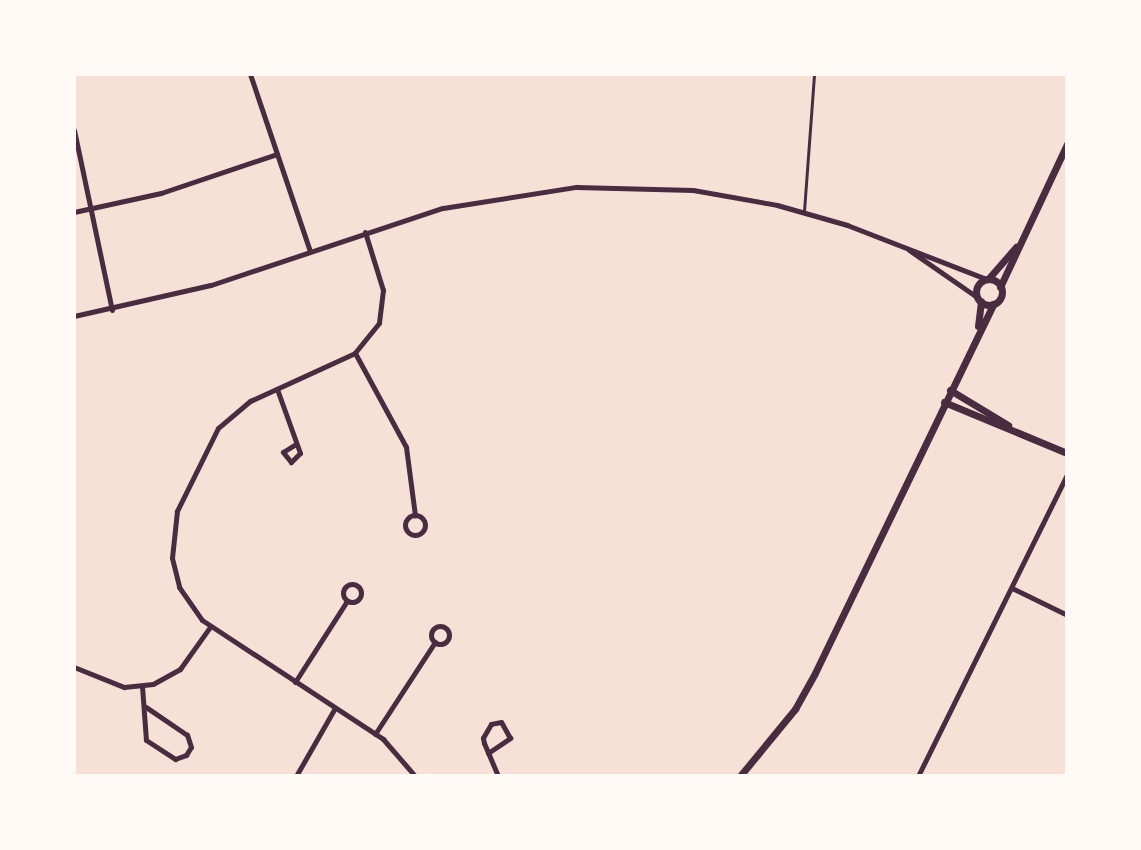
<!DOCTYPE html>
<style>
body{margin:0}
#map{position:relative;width:1141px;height:850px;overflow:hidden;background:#f7e1d7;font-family:Bitter,serif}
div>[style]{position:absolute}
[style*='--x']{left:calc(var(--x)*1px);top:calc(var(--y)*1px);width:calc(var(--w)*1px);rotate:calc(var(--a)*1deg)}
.service>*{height:3px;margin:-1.5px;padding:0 1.5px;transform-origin:1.5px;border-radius:1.5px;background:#4a2c40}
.minor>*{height:5px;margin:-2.5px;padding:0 2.5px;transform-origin:2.5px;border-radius:2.5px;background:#4a2c40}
.minor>.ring{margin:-2.5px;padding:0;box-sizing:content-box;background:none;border:5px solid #4a2c40;border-radius:50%}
.tertiary>*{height:7px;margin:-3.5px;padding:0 3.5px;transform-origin:3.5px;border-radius:3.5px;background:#4a2c40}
.tertiary>.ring{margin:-3.5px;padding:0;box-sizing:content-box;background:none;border:7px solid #4a2c40;border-radius:50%}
span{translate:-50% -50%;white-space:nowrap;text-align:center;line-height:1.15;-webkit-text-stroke:8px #fffaf5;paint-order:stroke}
.frame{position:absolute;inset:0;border:76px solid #fffaf5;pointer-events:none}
</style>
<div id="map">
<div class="service">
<div style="--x:804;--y:211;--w:137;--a:-85.8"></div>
</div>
<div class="minor">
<div style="--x:250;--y:74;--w:187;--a:71.3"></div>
<div style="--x:74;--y:130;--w:184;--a:78.1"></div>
<div style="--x:74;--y:212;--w:89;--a:-12.3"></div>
<div style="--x:161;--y:193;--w:122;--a:-18.6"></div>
<div style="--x:365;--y:232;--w:61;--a:72.8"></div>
<div style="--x:383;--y:290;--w:33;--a:97"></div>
<div style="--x:379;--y:323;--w:38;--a:129"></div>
<div style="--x:355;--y:353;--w:115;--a:155.4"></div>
<div style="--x:250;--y:401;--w:42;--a:139.8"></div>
<div style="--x:218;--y:428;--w:93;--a:116.3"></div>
<div style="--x:177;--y:511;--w:47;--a:96.1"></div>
<div style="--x:172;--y:558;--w:30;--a:76"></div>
<div style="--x:179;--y:587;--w:40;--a:55.1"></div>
<div style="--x:202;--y:620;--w:217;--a:33.3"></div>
<div style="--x:383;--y:739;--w:49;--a:49.1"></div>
<div style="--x:909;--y:250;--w:83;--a:34.7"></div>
<div style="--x:74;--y:316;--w:140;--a:-12.8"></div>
<div style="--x:211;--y:285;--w:244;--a:-18.4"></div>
<div style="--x:443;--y:208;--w:135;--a:-9"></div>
<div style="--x:576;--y:187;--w:117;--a:1.5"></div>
<div style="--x:693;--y:190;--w:85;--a:10.1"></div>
<div style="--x:777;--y:205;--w:73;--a:15.9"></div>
<div style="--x:847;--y:225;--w:149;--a:21.2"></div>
<div style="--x:355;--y:353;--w:107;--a:61.5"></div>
<div style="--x:406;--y:447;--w:69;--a:82.5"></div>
<div style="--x:277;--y:389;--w:68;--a:70.2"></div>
<div style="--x:300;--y:453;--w:13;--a:135"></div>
<div style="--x:291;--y:462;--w:13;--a:-129"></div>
<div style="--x:283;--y:452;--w:13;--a:-32"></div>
<div class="ring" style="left:405px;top:515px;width:15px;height:15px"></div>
<div class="ring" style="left:343px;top:584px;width:13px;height:13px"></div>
<div style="--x:1012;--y:588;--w:61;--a:26.1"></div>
<div class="ring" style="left:431px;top:626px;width:13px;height:13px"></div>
<div style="--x:74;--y:667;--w:54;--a:21.8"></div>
<div style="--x:124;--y:687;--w:29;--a:-6"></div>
<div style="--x:153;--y:684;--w:31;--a:-29"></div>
<div style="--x:180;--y:669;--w:52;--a:-54.5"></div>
<div style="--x:295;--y:682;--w:96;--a:-57.3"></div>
<div style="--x:142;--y:686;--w:54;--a:85.8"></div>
<div style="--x:146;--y:740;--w:35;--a:33"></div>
<div style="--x:175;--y:759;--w:12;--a:-20"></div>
<div style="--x:186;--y:755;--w:9;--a:-58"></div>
<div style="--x:191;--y:747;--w:13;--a:-108"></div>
<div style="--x:187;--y:735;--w:50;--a:-145.7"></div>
<div style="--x:375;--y:734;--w:110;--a:-56.9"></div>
<div style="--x:488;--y:753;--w:27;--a:-34"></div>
<div style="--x:510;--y:738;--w:18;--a:-119"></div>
<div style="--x:501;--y:722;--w:10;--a:169"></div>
<div style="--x:491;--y:724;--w:16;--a:120"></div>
<div style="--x:483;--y:738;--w:5;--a:79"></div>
<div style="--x:484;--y:743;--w:36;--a:67"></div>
<div style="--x:296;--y:776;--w:78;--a:-60.2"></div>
<div style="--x:918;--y:776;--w:337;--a:-63.7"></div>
</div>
<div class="tertiary">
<div style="--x:988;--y:279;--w:43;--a:-48.8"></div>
<div class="ring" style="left:976px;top:279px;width:19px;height:19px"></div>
<div style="--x:1000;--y:287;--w:158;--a:-64.9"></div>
<div style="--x:978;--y:326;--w:25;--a:-83"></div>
<div style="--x:950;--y:390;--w:68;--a:31.1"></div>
<div style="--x:944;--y:402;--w:133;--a:22.5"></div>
<div style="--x:740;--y:776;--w:87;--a:-50.6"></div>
<div style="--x:795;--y:709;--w:41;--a:-60.9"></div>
<div style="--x:815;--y:673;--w:410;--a:-64.2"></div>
</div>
<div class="frame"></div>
</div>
